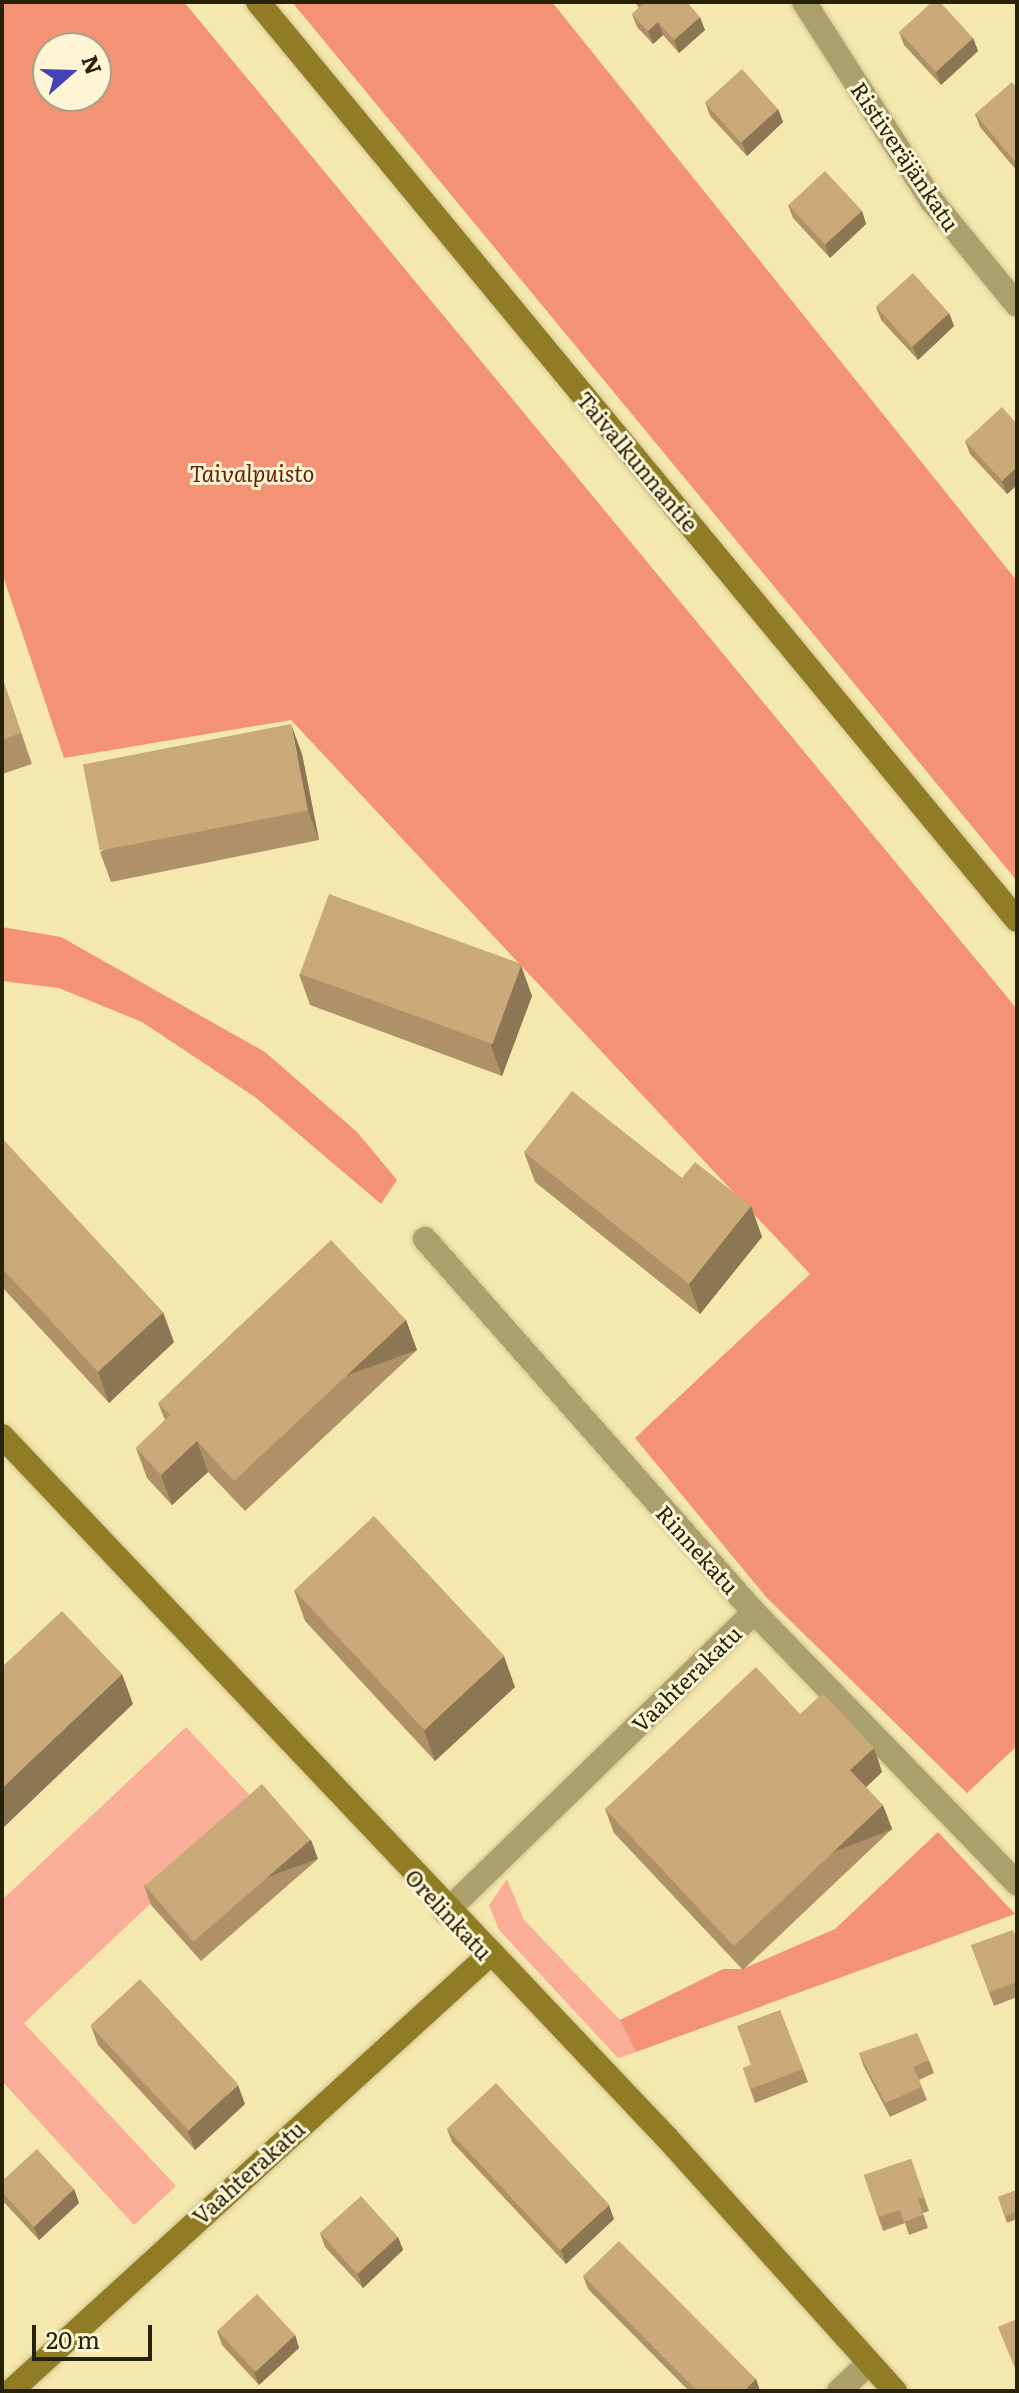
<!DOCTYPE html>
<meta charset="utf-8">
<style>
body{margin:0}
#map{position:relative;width:1019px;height:2393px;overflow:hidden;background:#f5e8ae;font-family:Literata,serif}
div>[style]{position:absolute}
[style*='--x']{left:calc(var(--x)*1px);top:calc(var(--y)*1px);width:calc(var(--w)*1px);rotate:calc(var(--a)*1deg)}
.green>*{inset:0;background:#faae98}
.forest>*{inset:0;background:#f49275}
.roads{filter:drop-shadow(0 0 2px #d0c491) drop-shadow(0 0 2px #d0c491)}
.street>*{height:24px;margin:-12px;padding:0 12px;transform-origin:12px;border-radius:12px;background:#aba06c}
.secondary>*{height:24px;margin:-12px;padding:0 12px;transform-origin:12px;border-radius:12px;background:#8f7c24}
.wall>*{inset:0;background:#ae9167}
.shaded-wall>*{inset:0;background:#8d7654;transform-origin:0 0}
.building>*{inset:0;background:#caa978;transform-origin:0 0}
span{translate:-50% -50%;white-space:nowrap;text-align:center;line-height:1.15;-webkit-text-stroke:6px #fdf5d3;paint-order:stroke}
.street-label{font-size:22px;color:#27220b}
.park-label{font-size:22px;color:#671c03;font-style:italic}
.frame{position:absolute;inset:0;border:4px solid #27220b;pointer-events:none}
.north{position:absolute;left:32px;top:32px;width:80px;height:80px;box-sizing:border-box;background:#fdf5d3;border:2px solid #a7a183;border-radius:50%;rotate:70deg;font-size:22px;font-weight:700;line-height:32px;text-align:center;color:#27220b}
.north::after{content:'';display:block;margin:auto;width:28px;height:36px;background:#4342b7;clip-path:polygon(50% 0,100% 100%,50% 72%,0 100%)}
.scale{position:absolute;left:32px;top:2325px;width:120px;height:36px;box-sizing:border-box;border:4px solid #27220b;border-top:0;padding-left:10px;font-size:24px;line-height:28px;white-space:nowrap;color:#27220b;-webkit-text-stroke:6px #fdf5d3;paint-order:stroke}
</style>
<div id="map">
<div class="green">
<div style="clip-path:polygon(186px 1727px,257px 1803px,24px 2023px,176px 2186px,134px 2225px,2px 2081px,2px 1900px)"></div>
<div style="clip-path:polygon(507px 1879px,524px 1920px,620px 2020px,636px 2052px,618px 2058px,499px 1930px,489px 1905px)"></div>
</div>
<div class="forest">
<div style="clip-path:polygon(evenodd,2px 2px,184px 2px,1017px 1009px,1017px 1746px,967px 1793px,766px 1597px,635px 1438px,810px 1274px,291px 720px,64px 758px,2px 573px,2px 2px,48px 48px,96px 48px,96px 96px,48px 96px,48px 48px)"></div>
<div style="clip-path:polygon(292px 2px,552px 2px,1017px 581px,1017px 881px)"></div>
<div style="clip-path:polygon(2px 927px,61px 937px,265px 1052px,357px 1132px,397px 1180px,381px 1204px,255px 1097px,142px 1022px,59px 988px,2px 981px)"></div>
<div style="clip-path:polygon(938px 1832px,1015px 1914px,636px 2052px,620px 2020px,723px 1969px,743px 1969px,835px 1929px)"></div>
</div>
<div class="roads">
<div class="street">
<div style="--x:804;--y:2;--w:237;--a:57.3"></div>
<div style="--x:932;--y:201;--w:134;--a:50.7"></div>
<div style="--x:425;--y:1239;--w:497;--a:48.6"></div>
<div style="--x:754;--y:1612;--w:378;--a:45.9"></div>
<div style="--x:446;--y:1912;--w:430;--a:-44.2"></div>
<div style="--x:839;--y:2391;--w:41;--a:-43"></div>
</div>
<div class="secondary">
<div style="--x:258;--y:2;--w:1191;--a:50.42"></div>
<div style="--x:2;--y:1436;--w:967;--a:46.55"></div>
<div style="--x:667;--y:2138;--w:341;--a:48"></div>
<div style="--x:11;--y:2391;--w:646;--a:-42.36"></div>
</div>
</div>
<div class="wall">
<div style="clip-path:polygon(635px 2px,687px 2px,705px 30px,679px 53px,663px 35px,653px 44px,637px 27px,632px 14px,639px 8px)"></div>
<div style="clip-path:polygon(899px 32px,973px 38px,978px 51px,941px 85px,904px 45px)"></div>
<div style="clip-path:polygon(1017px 88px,1017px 171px,980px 127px,975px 114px)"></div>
<div style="clip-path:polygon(705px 102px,778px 109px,783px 122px,747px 156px,710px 116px)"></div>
<div style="clip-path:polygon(788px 205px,862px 211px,866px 224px,830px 258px,793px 218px)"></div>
<div style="clip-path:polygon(876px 307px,949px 313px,954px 326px,918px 360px,881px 320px)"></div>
<div style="clip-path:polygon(1017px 424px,1017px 485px,1007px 494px,970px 454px,965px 441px)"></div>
<div style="clip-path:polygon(2px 677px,32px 764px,2px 774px)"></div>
<div style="clip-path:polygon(302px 754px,319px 840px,111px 882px,100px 852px)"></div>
<div style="clip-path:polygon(299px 974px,532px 996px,502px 1076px,310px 1005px)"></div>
<div style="clip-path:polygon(2px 1138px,174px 1342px,109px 1403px,2px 1287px)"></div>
<div style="clip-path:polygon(524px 1152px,682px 1178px,751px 1206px,762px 1237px,700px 1314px,535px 1182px)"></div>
<div style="clip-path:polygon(406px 1320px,417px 1350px,245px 1511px,208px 1472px,172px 1505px,147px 1478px,136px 1448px,165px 1420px,158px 1403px)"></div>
<div style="clip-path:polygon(294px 1590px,515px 1687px,435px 1761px,305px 1621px)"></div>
<div style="clip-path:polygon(800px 1714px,874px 1748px,882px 1772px,866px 1787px,892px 1829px,743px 1970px,614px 1833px,605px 1809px)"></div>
<div style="clip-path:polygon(311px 1840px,318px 1859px,201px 1961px,151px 1905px,144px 1885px)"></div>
<div style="clip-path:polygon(1017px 1940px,1017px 1997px,994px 2006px,971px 1945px)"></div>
<div style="clip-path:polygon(780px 2010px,808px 2082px,755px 2103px,743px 2068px,751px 2065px)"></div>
<div style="clip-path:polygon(91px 2026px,245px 2104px,195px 2150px,98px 2045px)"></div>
<div style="clip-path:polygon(859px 2053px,929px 2060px,934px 2073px,919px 2080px,927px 2100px,890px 2117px,864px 2067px)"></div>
<div style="clip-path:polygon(447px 2129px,614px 2219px,566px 2264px,452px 2142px)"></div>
<div style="clip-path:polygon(911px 2159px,929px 2211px,923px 2213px,928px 2228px,909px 2235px,905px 2223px,883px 2231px,864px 2175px)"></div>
<div style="clip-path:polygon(2px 2181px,74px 2189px,79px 2203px,39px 2240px,2px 2200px)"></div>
<div style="clip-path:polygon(1017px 2190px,1017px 2219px,1007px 2223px,998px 2197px)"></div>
<div style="clip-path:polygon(320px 2233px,398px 2237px,403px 2250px,363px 2288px,325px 2247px)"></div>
<div style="clip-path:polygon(583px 2276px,756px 2379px,760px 2391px,689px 2391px,588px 2289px)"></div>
<div style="clip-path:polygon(217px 2331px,295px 2335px,299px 2348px,259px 2385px,222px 2345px)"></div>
</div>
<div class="shaded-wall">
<div style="clip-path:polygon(700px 17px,705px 30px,679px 53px,674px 40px)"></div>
<div style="clip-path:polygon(658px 22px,663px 35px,653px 44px,648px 31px)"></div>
<div style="clip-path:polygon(973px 38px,978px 51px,941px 85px,936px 72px)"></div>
<div style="clip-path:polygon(778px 109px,783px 122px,747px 156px,742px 142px)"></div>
<div style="clip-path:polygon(862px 211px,866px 224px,830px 258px,825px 245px)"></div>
<div style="clip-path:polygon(949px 313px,954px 326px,918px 360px,913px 347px)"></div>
<div style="clip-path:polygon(1017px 467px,1017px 485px,1007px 494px,1002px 481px)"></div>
<div style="clip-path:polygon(291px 724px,302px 754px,319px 840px,308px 810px)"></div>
<div style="clip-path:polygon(521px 965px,532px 996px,502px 1076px,491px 1046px)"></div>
<div style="clip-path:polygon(751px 1206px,762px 1237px,700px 1314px,689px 1284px)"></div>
<div style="clip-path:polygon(163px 1312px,174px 1342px,109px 1403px,98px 1372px)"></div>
<div style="left:406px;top:1320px;width:32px;height:236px;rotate:70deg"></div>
<div style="clip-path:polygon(197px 1441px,208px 1472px,172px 1505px,161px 1475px)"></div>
<div style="clip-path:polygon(504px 1656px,515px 1687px,435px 1761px,424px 1730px)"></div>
<div style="clip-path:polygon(122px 1674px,133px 1704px,2px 1829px,2px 1788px)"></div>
<div style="clip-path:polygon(874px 1748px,882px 1772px,859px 1794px,850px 1770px)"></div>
<div style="left:883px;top:1805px;width:26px;height:205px;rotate:69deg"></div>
<div style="left:311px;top:1840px;width:20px;height:155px;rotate:70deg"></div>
<div style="clip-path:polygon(238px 2085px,245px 2104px,195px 2150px,188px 2131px)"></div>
<div style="clip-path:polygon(74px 2189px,79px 2203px,39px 2240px,34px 2227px)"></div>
<div style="clip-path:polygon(609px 2205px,614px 2219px,566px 2264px,561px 2250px)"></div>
<div style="clip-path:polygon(398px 2237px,403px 2250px,363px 2288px,358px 2274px)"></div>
<div style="clip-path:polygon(295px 2335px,299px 2348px,259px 2385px,254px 2372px)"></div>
<div style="clip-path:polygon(756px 2379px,760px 2391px,744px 2391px)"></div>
</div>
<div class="building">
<div style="clip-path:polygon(641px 2px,687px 2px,700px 17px,674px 40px,658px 22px,648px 31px,632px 14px,643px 4px)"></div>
<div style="clip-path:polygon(932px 2px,940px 2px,973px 38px,936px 72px,899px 32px)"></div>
<div style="left:742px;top:69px;width:54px;height:50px;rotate:48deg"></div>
<div style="clip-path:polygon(1012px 82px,1017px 88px,1017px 164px,975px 114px)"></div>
<div style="left:825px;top:171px;width:54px;height:50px;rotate:47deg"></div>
<div style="left:913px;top:273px;width:54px;height:50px;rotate:48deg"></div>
<div style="clip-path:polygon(1002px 407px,1017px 424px,1017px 467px,1002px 481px,965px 441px)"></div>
<div style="clip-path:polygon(2px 678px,21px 733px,2px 740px)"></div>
<div style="left:291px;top:724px;width:88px;height:212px;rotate:79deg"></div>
<div style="left:329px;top:894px;width:205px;height:85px;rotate:20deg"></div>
<div style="clip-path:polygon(572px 1091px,682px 1178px,695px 1162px,751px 1206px,689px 1284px,524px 1152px)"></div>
<div style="clip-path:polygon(2px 1138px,163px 1312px,98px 1372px,2px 1268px)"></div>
<div style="clip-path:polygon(331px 1240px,406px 1320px,234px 1481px,197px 1441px,161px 1475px,136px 1448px,170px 1415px,158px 1403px)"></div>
<div style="left:374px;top:1516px;width:191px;height:109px;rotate:47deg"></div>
<div style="clip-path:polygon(62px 1611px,122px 1674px,2px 1788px,2px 1667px)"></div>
<div style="clip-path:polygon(756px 1667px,800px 1714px,823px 1693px,874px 1748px,850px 1770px,883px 1805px,734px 1946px,605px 1809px)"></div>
<div style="left:262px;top:1784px;width:74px;height:155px;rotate:49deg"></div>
<div style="clip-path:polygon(1013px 1930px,1017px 1940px,1017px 1982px,989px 1992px,971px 1945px)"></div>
<div style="left:140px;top:1979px;width:144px;height:68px;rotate:47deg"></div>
<div style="clip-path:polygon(780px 2010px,803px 2069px,750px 2089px,743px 2068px,751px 2065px,737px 2026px)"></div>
<div style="clip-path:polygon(917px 2033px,929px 2060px,913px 2067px,922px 2087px,885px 2103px,859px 2053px)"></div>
<div style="left:496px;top:2083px;width:166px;height:67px;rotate:47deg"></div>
<div style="clip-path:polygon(37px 2149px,74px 2189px,34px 2227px,2px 2192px,2px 2181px)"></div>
<div style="clip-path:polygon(911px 2159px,924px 2198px,918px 2199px,923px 2215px,904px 2222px,900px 2210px,878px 2217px,864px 2175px)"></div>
<div style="clip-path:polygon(1017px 2190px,1017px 2215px,1016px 2212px,1005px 2216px,998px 2197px)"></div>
<div style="left:361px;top:2196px;width:55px;height:55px;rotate:48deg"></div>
<div style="clip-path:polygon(619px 2241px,756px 2379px,744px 2391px,697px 2391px,583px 2276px)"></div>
<div style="left:257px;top:2294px;width:56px;height:54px;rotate:47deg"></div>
<div style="clip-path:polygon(1017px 2319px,1017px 2371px,1016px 2371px,998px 2327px)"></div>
</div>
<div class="street-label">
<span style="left:906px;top:156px;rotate:56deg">Ristiveräjänkatu</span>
<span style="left:638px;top:461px;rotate:50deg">Taivalkunnantie</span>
<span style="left:698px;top:1549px;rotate:48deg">Rinnekatu</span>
<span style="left:686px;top:1678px;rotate:-44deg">Vaahterakatu</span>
<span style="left:449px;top:1914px;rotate:47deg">Orelinkatu</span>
<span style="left:248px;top:2172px;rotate:-42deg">Vaahterakatu</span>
</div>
<div class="park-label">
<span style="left:252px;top:473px">Taivalpuisto</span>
</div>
<div class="frame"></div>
<div class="north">N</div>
<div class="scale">20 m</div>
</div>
